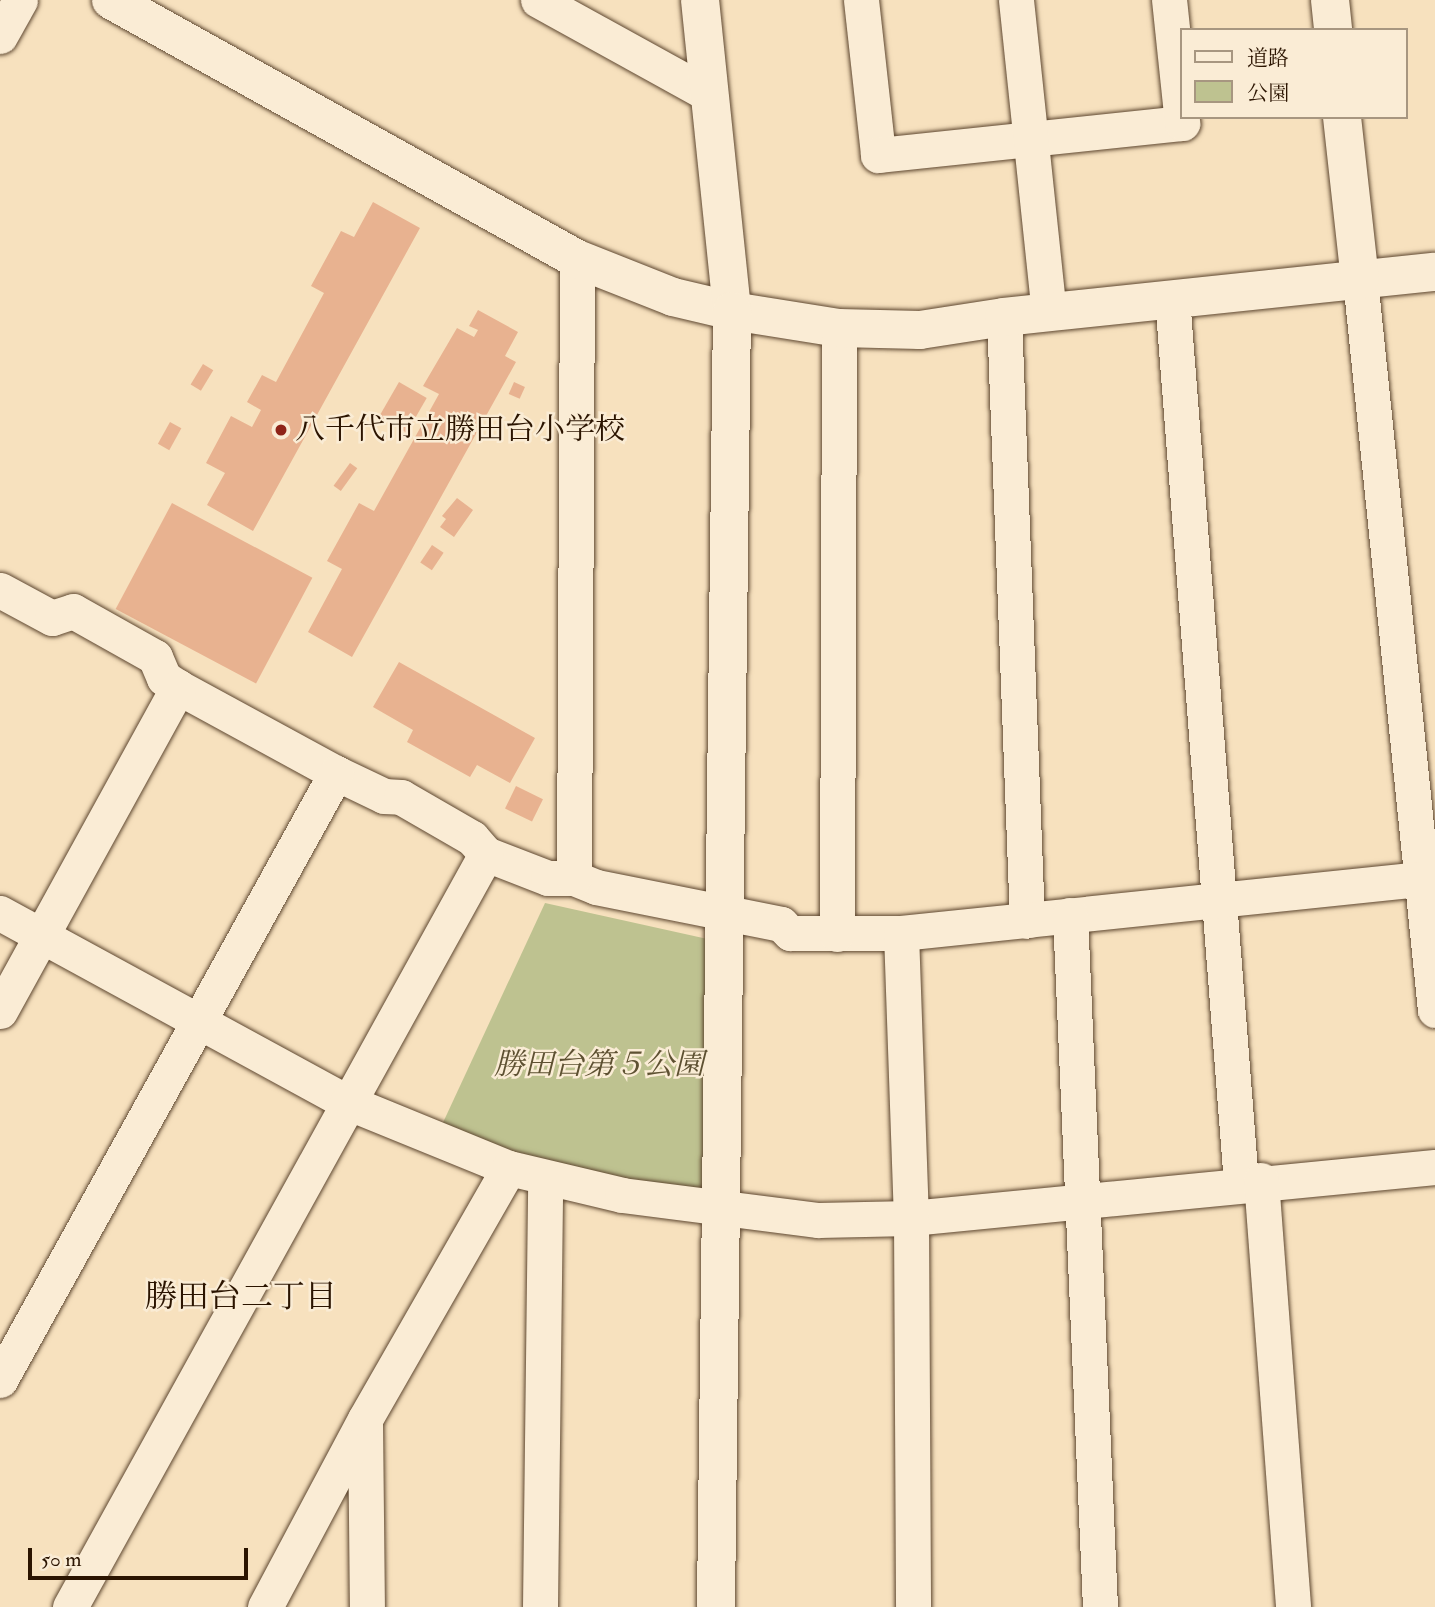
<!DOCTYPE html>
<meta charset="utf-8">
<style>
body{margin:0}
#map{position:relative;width:1435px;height:1607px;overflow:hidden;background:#f7e1be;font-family:"IM FELL Double Pica","Noto Serif JP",serif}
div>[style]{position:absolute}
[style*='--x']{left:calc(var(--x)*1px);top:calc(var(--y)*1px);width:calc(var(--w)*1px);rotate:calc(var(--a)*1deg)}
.green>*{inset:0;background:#bec290}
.building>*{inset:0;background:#e8b290;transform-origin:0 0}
.roads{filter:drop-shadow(0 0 2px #5e4730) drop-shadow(0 0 2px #5e4730)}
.street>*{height:35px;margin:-17.5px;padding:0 17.5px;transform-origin:17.5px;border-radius:17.5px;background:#faecd5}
.secondary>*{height:38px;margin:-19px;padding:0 19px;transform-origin:19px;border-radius:19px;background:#faecd5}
.dots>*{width:19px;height:19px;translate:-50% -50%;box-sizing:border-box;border:4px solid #faecd5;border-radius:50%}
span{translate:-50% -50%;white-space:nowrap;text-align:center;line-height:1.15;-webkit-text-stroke:5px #faecd5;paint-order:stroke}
.poi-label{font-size:30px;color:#2b1400}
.left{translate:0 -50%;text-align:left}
.park-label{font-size:30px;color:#5e5132;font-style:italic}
.neighbourhood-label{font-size:32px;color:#2b1400}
.legend{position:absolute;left:1180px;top:28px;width:228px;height:91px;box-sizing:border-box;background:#faecd5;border:2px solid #a79680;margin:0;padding:9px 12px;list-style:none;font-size:21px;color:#2b1400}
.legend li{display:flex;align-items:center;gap:14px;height:35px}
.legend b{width:35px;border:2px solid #a79680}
.scale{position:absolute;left:28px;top:1548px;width:220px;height:32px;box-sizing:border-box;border:4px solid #2b1400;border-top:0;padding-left:9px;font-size:21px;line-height:24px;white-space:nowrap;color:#2b1400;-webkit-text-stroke:5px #faecd5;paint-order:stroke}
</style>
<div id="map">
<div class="green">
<div style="clip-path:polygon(545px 903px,712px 940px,715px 1202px,546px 1173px,440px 1129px)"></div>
</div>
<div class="building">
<div style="clip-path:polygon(373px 202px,420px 228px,253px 531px,207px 505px,225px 473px,206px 463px,231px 416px,252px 427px,261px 410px,247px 402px,262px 375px,276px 382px,324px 293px,311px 286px,341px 231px,354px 237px)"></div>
<div style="clip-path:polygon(478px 310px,518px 332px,505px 356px,516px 362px,352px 657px,308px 632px,342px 569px,327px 561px,359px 503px,374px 511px,439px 394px,423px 386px,457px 328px,474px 337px,478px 330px,469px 326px)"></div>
<div style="left:203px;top:364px;width:12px;height:24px;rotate:31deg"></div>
<div style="left:399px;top:382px;width:32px;height:40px;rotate:30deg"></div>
<div style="left:514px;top:382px;width:12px;height:13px;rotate:24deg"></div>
<div style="left:170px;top:422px;width:13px;height:25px;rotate:29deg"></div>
<div style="left:350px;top:463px;width:9px;height:28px;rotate:36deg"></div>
<div style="clip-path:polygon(457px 498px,473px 510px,454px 537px,440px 527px,446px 519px,442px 516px)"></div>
<div style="left:172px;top:503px;width:159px;height:120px;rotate:28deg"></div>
<div style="left:432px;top:545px;width:14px;height:21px;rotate:34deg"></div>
<div style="clip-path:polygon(399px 662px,535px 738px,510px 783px,477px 765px,470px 777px,407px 742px,413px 730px,373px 707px)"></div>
<div style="left:516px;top:786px;width:30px;height:25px;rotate:26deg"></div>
</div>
<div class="roads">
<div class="street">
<div style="--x:538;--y:0;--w:196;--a:28.9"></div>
<div style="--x:861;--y:0;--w:156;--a:83.7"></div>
<div style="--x:878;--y:155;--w:306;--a:-6"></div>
<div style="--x:1182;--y:123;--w:124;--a:-96"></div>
<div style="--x:1016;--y:0;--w:314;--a:84"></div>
<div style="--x:0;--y:36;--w:41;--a:-60.9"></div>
<div style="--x:1360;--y:279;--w:735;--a:84.14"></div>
<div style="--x:1172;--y:298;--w:888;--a:85.54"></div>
<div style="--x:1004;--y:317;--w:604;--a:87.82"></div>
<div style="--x:0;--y:590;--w:59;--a:28.3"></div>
<div style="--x:52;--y:618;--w:22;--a:-18"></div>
<div style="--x:73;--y:611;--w:94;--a:29.3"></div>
<div style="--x:155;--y:657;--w:23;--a:67"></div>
<div style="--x:164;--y:678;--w:17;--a:33"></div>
<div style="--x:178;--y:687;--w:180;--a:28.6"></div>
<div style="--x:336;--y:773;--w:53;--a:25.6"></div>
<div style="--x:384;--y:796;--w:17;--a:3"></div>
<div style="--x:401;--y:797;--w:82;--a:30"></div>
<div style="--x:472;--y:838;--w:21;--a:49"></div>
<div style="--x:486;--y:854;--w:66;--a:21.2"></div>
<div style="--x:548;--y:878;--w:26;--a:0"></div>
<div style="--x:574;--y:878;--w:24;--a:22"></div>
<div style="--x:596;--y:887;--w:189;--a:11.3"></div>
<div style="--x:781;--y:924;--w:13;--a:45"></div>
<div style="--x:790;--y:933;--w:111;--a:0"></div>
<div style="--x:901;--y:933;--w:523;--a:-5.93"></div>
<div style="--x:574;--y:878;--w:619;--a:-89.72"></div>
<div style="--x:0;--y:913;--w:395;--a:28.6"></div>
<div style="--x:347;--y:1102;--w:175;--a:22.2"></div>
<div style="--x:509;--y:1168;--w:116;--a:13.4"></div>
<div style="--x:622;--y:1195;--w:198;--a:7.3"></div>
<div style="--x:818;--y:1220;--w:93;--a:-1.2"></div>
<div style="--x:911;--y:1218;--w:526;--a:-5.56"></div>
<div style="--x:1070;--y:915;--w:693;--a:87.52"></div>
<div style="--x:901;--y:933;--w:285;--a:88"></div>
<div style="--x:911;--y:1218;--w:389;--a:89.7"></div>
<div style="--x:837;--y:934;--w:606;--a:-89.81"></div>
<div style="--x:0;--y:1011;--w:370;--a:-61.2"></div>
<div style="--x:1261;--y:1180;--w:428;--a:85.7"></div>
<div style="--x:0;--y:1380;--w:694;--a:-61.03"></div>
<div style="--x:365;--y:1422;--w:185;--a:89.4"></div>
<div style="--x:70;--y:1607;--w:860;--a:-61.08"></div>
<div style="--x:265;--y:1607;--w:213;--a:-62"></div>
<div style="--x:365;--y:1419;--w:289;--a:-60.2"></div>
<div style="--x:540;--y:1607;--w:428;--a:-89.3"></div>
</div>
<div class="secondary">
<div style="--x:111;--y:0;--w:533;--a:29.07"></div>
<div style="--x:577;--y:259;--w:103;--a:21.6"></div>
<div style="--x:673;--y:297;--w:61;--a:13.3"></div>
<div style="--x:732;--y:311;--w:108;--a:9"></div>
<div style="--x:839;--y:328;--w:81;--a:1.4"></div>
<div style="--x:920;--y:330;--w:85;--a:-8.8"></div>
<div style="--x:1004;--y:317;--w:433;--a:-6"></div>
<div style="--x:700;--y:0;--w:313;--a:84.1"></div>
<div style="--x:732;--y:311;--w:1296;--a:90.71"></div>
<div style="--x:1330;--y:0;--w:30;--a:84"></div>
<div style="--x:1342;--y:117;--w:163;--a:83.7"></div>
</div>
</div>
<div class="dots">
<div style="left:281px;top:430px;background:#8f2418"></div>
</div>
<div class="poi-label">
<span class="left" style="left:295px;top:430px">八千代市立勝田台小学校</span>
</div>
<div class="park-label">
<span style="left:599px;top:1065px">勝田台第５公園</span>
</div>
<div class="neighbourhood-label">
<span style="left:241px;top:1297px">勝田台二丁目</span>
</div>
<ul class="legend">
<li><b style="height:9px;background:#faecd5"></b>道路</li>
<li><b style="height:19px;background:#bec290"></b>公園</li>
</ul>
<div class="scale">50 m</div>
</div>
